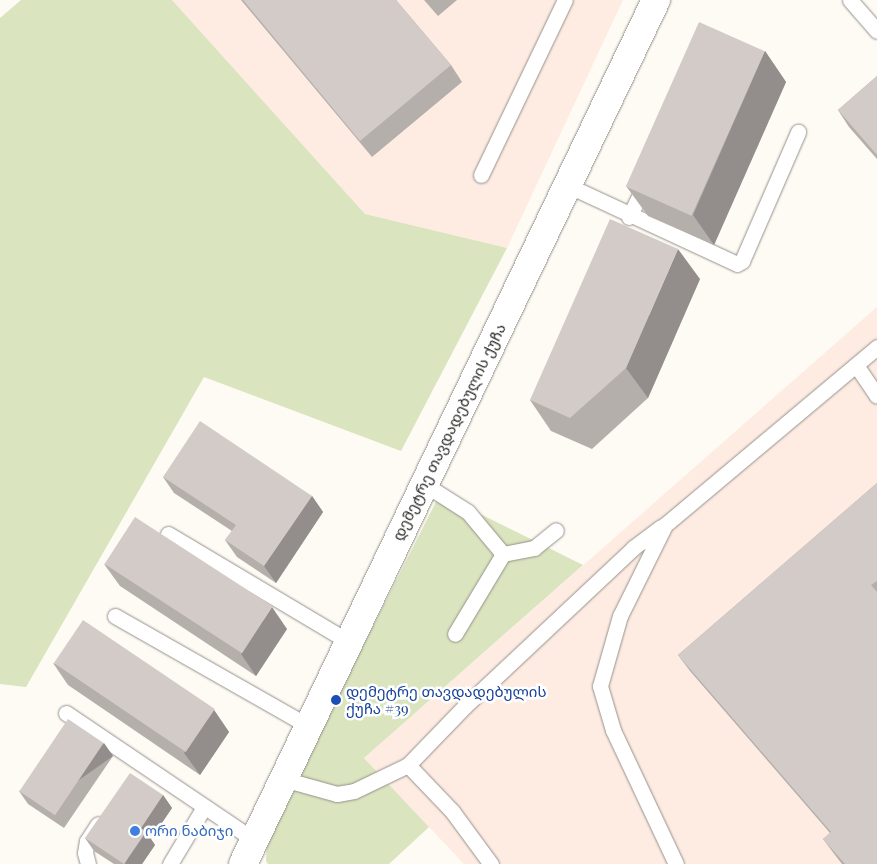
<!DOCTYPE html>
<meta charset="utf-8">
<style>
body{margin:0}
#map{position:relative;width:877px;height:864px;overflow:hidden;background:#fefaf4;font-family:"Playfair Display","Noto Sans Georgian",serif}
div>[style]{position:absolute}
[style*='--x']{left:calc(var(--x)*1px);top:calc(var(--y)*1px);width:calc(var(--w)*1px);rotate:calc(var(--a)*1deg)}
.industrial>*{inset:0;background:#feece2}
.green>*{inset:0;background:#dae4be}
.roads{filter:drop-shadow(0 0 1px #95918c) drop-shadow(0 0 1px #95918c)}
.lane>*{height:15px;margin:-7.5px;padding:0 7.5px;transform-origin:7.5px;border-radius:7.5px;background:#fff}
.secondary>*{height:28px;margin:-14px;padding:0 14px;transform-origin:14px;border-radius:14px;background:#fff}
.wall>*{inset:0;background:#b5afac}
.shaded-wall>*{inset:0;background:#938e8c;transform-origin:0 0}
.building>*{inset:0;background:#d2cbc8;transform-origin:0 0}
.dots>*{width:14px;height:14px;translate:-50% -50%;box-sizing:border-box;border:2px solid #fff;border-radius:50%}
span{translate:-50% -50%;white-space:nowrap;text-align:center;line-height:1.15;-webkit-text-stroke:5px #fff;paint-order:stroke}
.street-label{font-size:15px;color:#282725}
.transit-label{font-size:15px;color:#164399}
.left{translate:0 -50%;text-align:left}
.shop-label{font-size:15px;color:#366cbe}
</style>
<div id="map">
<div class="industrial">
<div style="clip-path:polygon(172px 0,623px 0,507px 248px,365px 214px)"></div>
<div style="clip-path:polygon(877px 307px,877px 864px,464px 864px,364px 758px)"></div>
</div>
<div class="green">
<div style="clip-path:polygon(21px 0,172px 0,365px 214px,507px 248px,401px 451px,204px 377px,26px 687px,0 684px,0 18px)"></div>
<div style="clip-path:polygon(440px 494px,583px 565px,364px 758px,429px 827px,389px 864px,268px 864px,266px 861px,267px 835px)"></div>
</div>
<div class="roads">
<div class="lane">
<div style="--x:850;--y:0;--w:41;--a:48.9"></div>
<div style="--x:481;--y:175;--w:194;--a:-64.4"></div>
<div style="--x:567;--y:185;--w:187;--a:24.9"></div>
<div style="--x:737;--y:264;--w:6;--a:-31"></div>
<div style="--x:742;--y:261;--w:141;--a:-66.5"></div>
<div style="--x:629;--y:217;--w:39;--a:-64"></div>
<div style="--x:856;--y:365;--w:37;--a:56"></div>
<div style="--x:424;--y:484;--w:52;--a:32.5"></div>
<div style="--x:468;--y:512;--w:55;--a:50.2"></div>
<div style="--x:503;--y:554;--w:93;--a:121"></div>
<div style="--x:168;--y:534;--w:211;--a:30.8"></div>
<div style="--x:503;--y:554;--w:32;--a:-11"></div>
<div style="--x:534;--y:548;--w:28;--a:-39"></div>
<div style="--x:115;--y:616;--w:223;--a:29.6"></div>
<div style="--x:66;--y:713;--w:227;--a:34"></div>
<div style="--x:408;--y:765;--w:64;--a:46.3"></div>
<div style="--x:452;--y:811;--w:66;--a:53.7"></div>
<div style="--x:283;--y:779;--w:56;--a:15.5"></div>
<div style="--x:337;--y:794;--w:17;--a:-10"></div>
<div style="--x:354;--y:791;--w:60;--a:-25.7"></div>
<div style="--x:408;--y:765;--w:82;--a:-46"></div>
<div style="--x:465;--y:706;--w:231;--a:-43.2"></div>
<div style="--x:633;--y:548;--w:35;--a:-37"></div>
<div style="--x:88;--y:864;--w:11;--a:-105"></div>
<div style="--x:85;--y:853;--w:12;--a:-81"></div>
<div style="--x:87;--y:841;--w:20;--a:-57"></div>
<div style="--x:170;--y:864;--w:66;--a:-59.2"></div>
<div style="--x:676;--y:864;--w:148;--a:-115.2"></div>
<div style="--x:613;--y:730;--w:46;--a:-106.5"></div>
<div style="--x:600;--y:686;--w:73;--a:-74.1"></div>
<div style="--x:620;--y:616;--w:102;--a:-63.7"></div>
<div style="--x:665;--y:525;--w:277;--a:-40"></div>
</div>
<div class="secondary">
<div style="--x:243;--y:864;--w:958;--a:-64.45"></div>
</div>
</div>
<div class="wall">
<div style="clip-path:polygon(241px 0,396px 0,451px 65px,462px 82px,372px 157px)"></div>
<div style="clip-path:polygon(424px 0,457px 0,438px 16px)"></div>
<div style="clip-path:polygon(765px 51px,786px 82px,714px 245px,648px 216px,626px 186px)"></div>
<div style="clip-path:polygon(877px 76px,877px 159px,849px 127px,838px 110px)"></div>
<div style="clip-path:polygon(700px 279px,648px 398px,592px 449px,551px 431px,530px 400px)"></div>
<div style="clip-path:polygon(163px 477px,312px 496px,323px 512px,276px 583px,237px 557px,225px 540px,232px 531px,174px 493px)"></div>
<div style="clip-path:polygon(877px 483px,877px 864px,842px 864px,835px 855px,823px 839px,830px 833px,690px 671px,678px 655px)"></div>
<div style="clip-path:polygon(104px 564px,287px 629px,256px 676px,120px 586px)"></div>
<div style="clip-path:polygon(53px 663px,214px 710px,229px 732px,200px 775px,68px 685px)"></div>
<div style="clip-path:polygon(113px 756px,64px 828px,28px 804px,19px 791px)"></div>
<div style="clip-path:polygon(163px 795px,172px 808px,151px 839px,155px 845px,142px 864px,114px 864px,94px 851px,85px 838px)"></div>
</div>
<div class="shaded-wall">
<div style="clip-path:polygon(765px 51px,786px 82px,714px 245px,693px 215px)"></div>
<div style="clip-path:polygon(678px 249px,700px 279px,648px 398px,626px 368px)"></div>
<div style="clip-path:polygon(312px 496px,323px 512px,276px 583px,264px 566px)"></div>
<div style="clip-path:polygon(272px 607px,287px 629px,256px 676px,241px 654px)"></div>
<div style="clip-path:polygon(214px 710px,229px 732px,200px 775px,184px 753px)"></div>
<div style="left:104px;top:743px;width:16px;height:87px;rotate:55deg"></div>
<div style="clip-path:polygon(163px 795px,172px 808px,151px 839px,155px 845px,142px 864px,125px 864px,141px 828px)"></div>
</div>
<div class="building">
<div style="clip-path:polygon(243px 0,396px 0,451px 65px,360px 141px)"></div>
<div style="left:699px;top:22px;width:72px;height:180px;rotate:24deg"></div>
<div style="clip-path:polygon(877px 76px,877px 155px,838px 110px)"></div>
<div style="clip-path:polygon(610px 219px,678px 249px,626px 368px,570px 418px,530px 400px)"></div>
<div style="clip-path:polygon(200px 421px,312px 496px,264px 566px,225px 540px,236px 525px,163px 477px)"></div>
<div style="clip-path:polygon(877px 483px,877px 581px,871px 585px,877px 592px,877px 864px,845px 864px,823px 839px,831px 832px,678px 655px)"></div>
<div style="left:135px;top:517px;width:164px;height:56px;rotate:33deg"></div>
<div style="left:83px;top:620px;width:159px;height:52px;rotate:34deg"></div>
<div style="left:68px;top:719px;width:43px;height:87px;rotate:34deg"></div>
<div style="clip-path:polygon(130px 773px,163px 795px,141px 828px,146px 832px,124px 864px,85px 838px)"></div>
</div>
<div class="dots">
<div style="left:336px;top:700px;background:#1a4fb4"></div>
<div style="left:135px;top:831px;background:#3f7fe0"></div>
</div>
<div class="street-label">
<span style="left:449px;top:432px;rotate:-64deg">დემეტრე თავდადებულის ქუჩა</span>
</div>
<div class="transit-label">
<span class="left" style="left:346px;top:700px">დემეტრე თავდადებულის<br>ქუჩა #39</span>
</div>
<div class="shop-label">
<span class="left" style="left:145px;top:831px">ორი ნაბიჯი</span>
</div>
</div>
